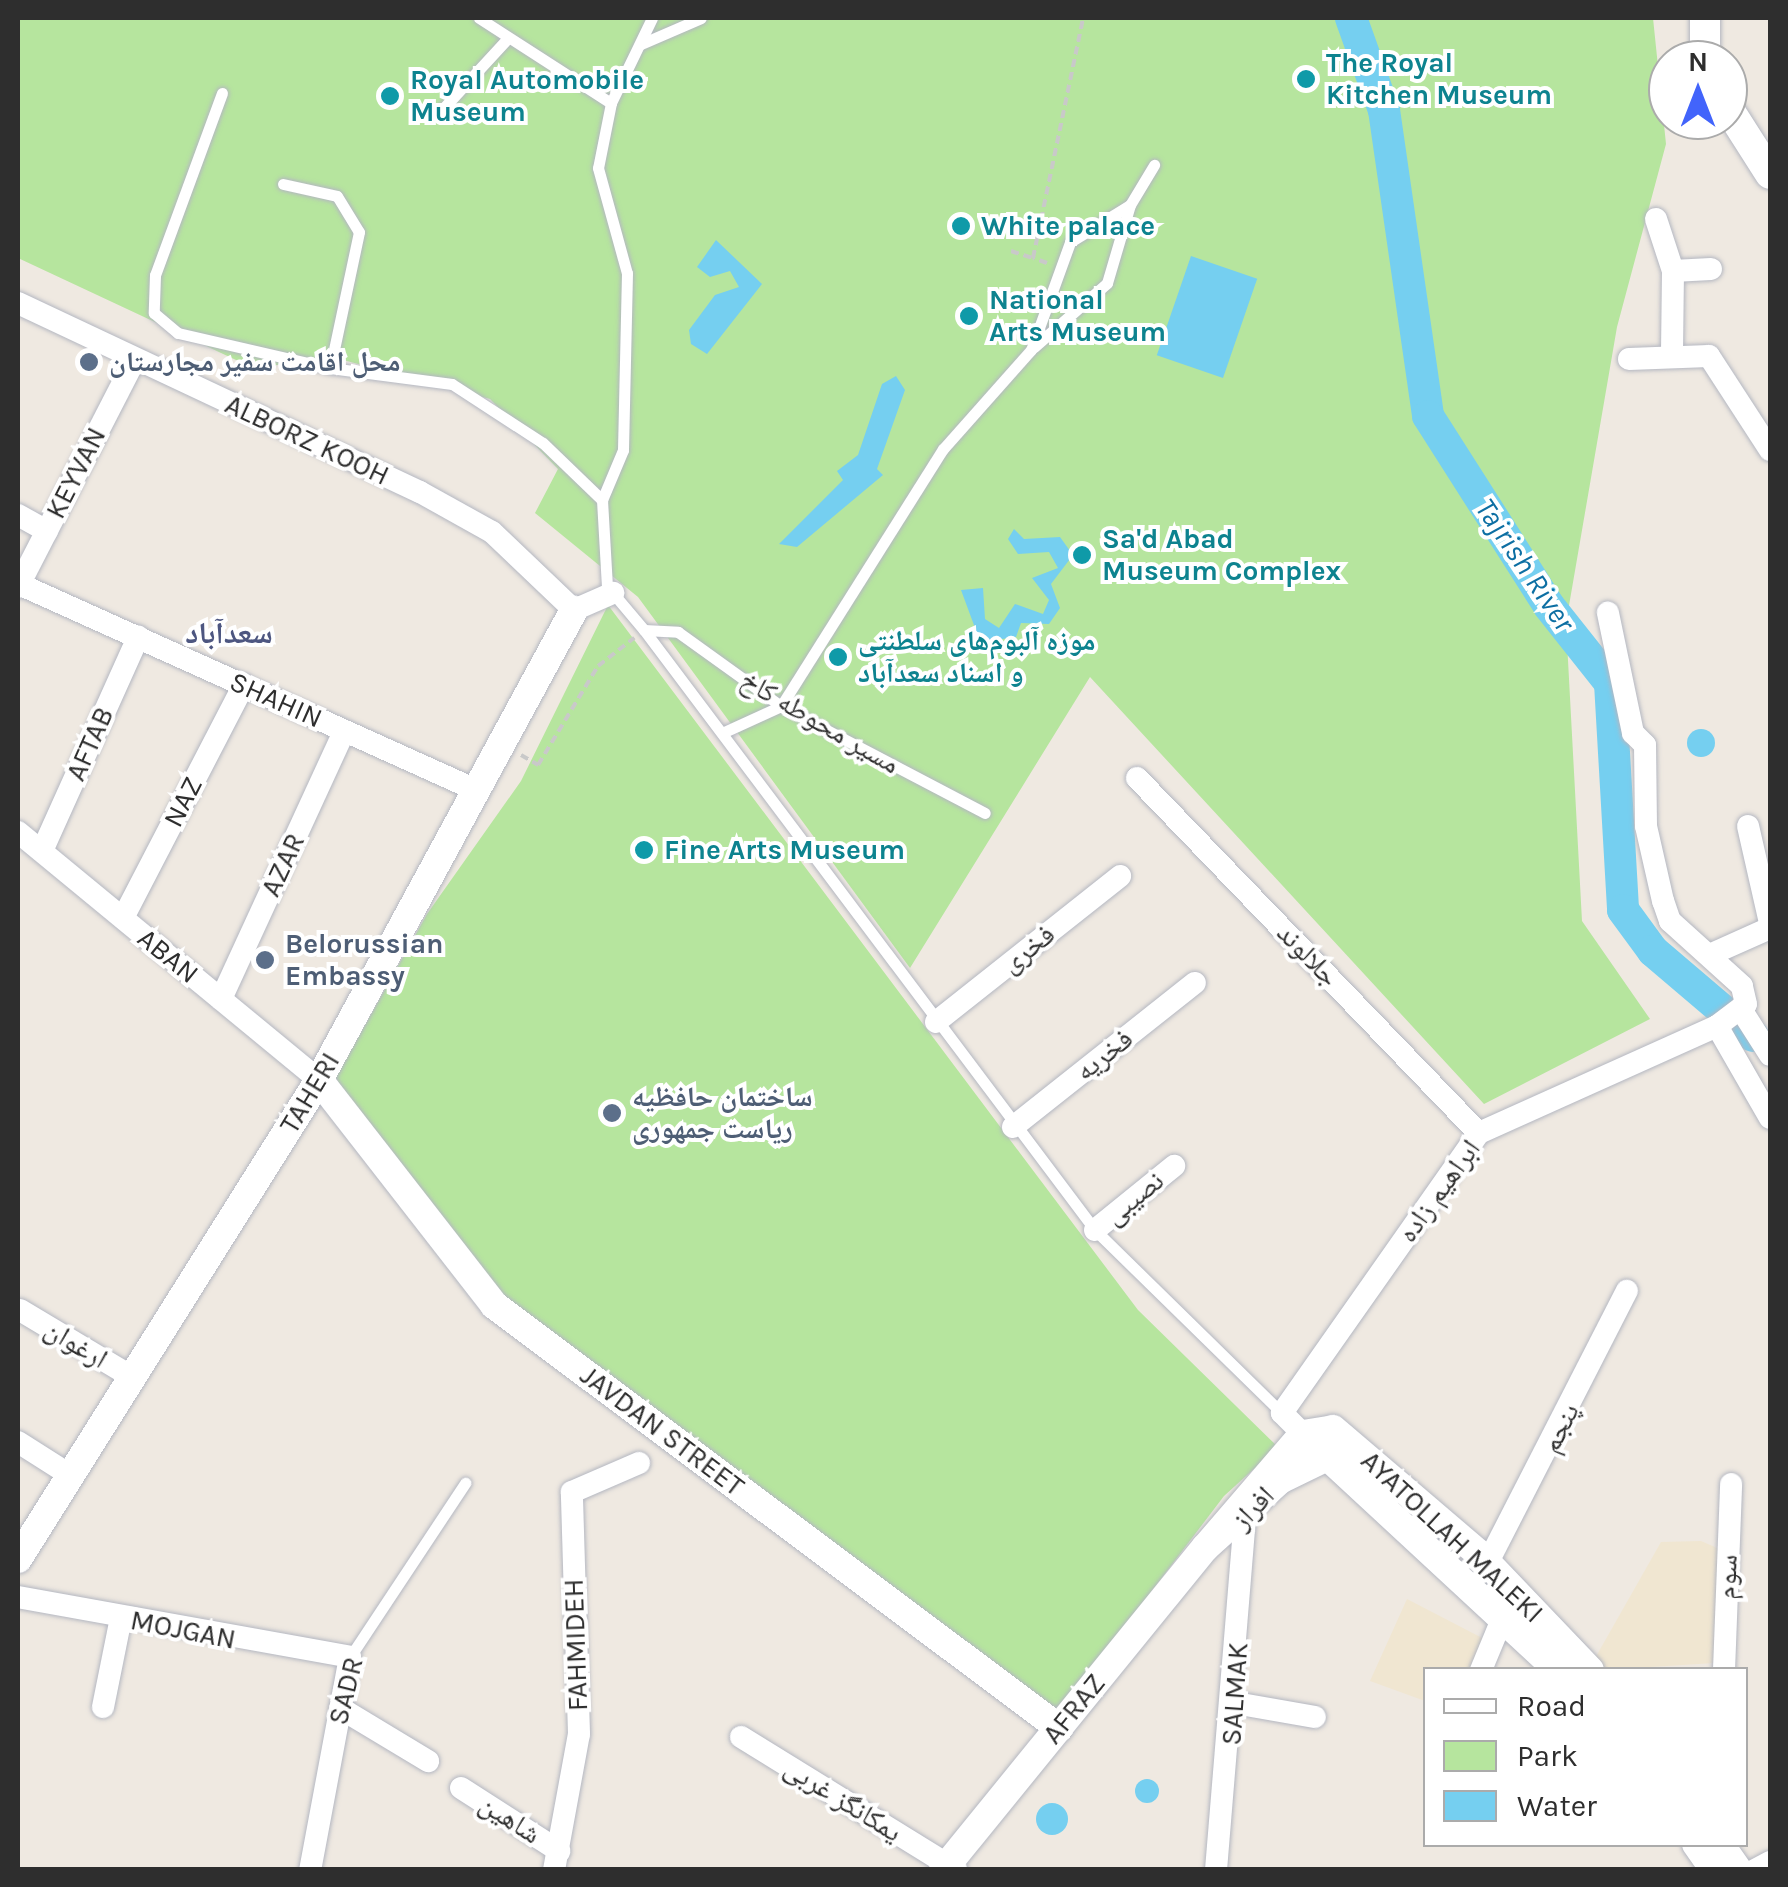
<!DOCTYPE html>
<meta charset="utf-8">
<style>
body{margin:0}
#map{position:relative;width:1788px;height:1887px;overflow:hidden;background:#efe9e1;font-family:Karla,"Noto Naskh Arabic",sans-serif}
div>[style]{position:absolute}
[style*='--x']{left:calc(var(--x)*1px);top:calc(var(--y)*1px);width:calc(var(--w)*1px);rotate:calc(var(--a)*1deg)}
.education>*{inset:0;background:#f0e6d1}
.green>*{inset:0;background:#b6e59e}
.water>*{inset:0;background:#75cff0;transform-origin:0 0}
.round{border-radius:50%}
.river>*{height:32px;margin:-16px;padding:0 16px;transform-origin:16px;border-radius:16px;background:#75cff0}
.path>*{height:4px;margin-top:-2px;transform-origin:0;background:repeating-linear-gradient(90deg,#c9c9c9 0 8px,transparent 0 13px)}
.roads{filter:drop-shadow(0 0 2px #b4b7c1) drop-shadow(0 0 2px #b4b7c1)}
.service>*{height:11px;margin:-5.5px;padding:0 5.5px;transform-origin:5.5px;border-radius:5.5px;background:#fff}
.minor>*{height:22px;margin:-11px;padding:0 11px;transform-origin:11px;border-radius:11px;background:#fff}
.tertiary>*{height:28px;margin:-14px;padding:0 14px;transform-origin:14px;border-radius:14px;background:#fff}
.secondary>*{height:30px;margin:-15px;padding:0 15px;transform-origin:15px;border-radius:15px;background:#fff}
.dots>*{width:28px;height:28px;translate:-50% -50%;box-sizing:border-box;border:5px solid #fff;border-radius:50%}
span{translate:-50% -50%;white-space:nowrap;text-align:center;line-height:1.15;-webkit-text-stroke:8px #fff;paint-order:stroke}
.culture-label{font-size:28px;color:#0d838f;font-weight:700}
.left{translate:0 -50%;text-align:left}
.service-label{font-size:28px;color:#4e5e75;font-weight:700}
.street-label{font-size:28px;color:#2e2e2e}
.water-label{font-size:30px;color:#0d6fa3;font-style:italic}
.neighbourhood-label{font-size:30px;color:#4d5680;font-weight:700}
.frame{position:absolute;inset:0;border:20px solid #2e2e2e;pointer-events:none}
.legend{position:absolute;left:1423px;top:1667px;width:325px;height:180px;box-sizing:border-box;background:#fff;border:2px solid #ababab;margin:0;padding:12px 18px;list-style:none;font-size:30px;color:#2e2e2e}
.legend li{display:flex;align-items:center;gap:20px;height:50px}
.legend b{width:50px;border:2px solid #ababab}
.north{position:absolute;left:1648px;top:40px;width:100px;height:100px;box-sizing:border-box;background:#fff;border:2px solid #ababab;border-radius:50%;rotate:0deg;font-size:28px;font-weight:700;line-height:40px;text-align:center;color:#2e2e2e}
.north::after{content:'';display:block;margin:auto;width:35px;height:45px;background:#4264fb;clip-path:polygon(50% 0,100% 100%,50% 72%,0 100%)}
</style>
<div id="map">
<div class="education">
<div style="clip-path:polygon(1701px 1541px,1736px 1556px,1730px 1662px,1603px 1670px,1594px 1660px,1661px 1542px)"></div>
<div style="clip-path:polygon(1407px 1599px,1488px 1641px,1475px 1669px,1426px 1670px,1425px 1701px,1370px 1681px)"></div>
</div>
<div class="green">
<div style="clip-path:polygon(18px 18px,1653px 18px,1666px 144px,1617px 327px,1566px 623px,1582px 921px,1650px 1019px,1484px 1104px,1090px 677px,910px 968px,638px 597px,535px 513px,558px 469px,490px 399px,343px 360px,251px 367px,18px 258px)"></div>
<div style="clip-path:polygon(608px 605px,1138px 1310px,1278px 1447px,1224px 1496px,1059px 1713px,502px 1298px,335px 1079px,427px 914px,521px 781px)"></div>
</div>
<div class="water">
<div style="clip-path:polygon(716px 240px,762px 284px,707px 354px,691px 344px,689px 330px,715px 295px,739px 287px,730px 271px,710px 277px,697px 267px)"></div>
<div style="left:1191px;top:256px;width:70px;height:105px;rotate:19deg"></div>
<div style="clip-path:polygon(896px 376px,905px 390px,877px 469px,883px 475px,797px 547px,779px 544px,843px 480px,837px 471px,858px 455px,882px 384px)"></div>
<div style="clip-path:polygon(1014px 529px,1024px 539px,1060px 537px,1073px 555px,1051px 584px,1060px 608px,1049px 624px,1021px 623px,1016px 637px,989px 641px,978px 636px,961px 590px,983px 588px,985px 619px,999px 628px,1015px 604px,1043px 614px,1049px 600px,1032px 578px,1058px 568px,1049px 552px,1018px 554px,1008px 539px)"></div>
<div class="round" style="left:1687px;top:729px;width:28px;height:28px"></div>
<div class="round" style="left:1135px;top:1779px;width:24px;height:24px"></div>
<div class="round" style="left:1036px;top:1803px;width:32px;height:32px"></div>
</div>
<div class="river">
<div style="--x:1351;--y:18;--w:98;--a:70.3"></div>
<div style="--x:1384;--y:110;--w:309;--a:81.8"></div>
<div style="--x:1428;--y:416;--w:225;--a:57.5"></div>
<div style="--x:1549;--y:606;--w:98;--a:51.6"></div>
<div style="--x:1610;--y:683;--w:227;--a:86.7"></div>
<div style="--x:1623;--y:910;--w:51;--a:53.8"></div>
<div style="--x:1653;--y:951;--w:131;--a:40.4"></div>
</div>
<div class="path">
<div style="--x:1011;--y:251;--w:23;--a:18"></div>
<div style="--x:1047;--y:263;--w:15;--a:-160"></div>
<div style="--x:1033;--y:258;--w:245;--a:-78.2"></div>
<div style="--x:521;--y:755;--w:20;--a:30"></div>
<div style="--x:538;--y:765;--w:116;--a:-58.8"></div>
<div style="--x:598;--y:666;--w:46;--a:-37.9"></div>
</div>
<div class="roads">
<div class="service">
<div style="--x:479;--y:18;--w:157;--a:32.8"></div>
<div style="--x:652;--y:18;--w:94;--a:115.8"></div>
<div style="--x:611;--y:103;--w:66;--a:101.3"></div>
<div style="--x:598;--y:168;--w:109;--a:74.6"></div>
<div style="--x:627;--y:273;--w:177;--a:91.3"></div>
<div style="--x:623;--y:450;--w:54;--a:112.8"></div>
<div style="--x:602;--y:500;--w:86;--a:86.7"></div>
<div style="--x:607;--y:586;--w:57;--a:49.9"></div>
<div style="--x:644;--y:630;--w:34;--a:3"></div>
<div style="--x:678;--y:632;--w:127;--a:35.7"></div>
<div style="--x:781;--y:706;--w:230;--a:27.7"></div>
<div style="--x:641;--y:44;--w:65;--a:-23.4"></div>
<div style="--x:222;--y:93;--w:194;--a:110.2"></div>
<div style="--x:155;--y:275;--w:38;--a:92"></div>
<div style="--x:154;--y:313;--w:31;--a:40"></div>
<div style="--x:178;--y:333;--w:156;--a:13"></div>
<div style="--x:438;--y:114;--w:102;--a:-47.4"></div>
<div style="--x:283;--y:184;--w:55;--a:12.5"></div>
<div style="--x:337;--y:196;--w:42;--a:58.6"></div>
<div style="--x:359;--y:232;--w:139;--a:102"></div>
<div style="--x:330;--y:368;--w:123;--a:7.5"></div>
<div style="--x:452;--y:384;--w:108;--a:33"></div>
<div style="--x:543;--y:443;--w:82;--a:44"></div>
<div style="--x:1034;--y:347;--w:97;--a:-41.2"></div>
<div style="--x:1107;--y:283;--w:81;--a:-73.6"></div>
<div style="--x:1130;--y:205;--w:47;--a:-59"></div>
<div style="--x:644;--y:630;--w:751;--a:53.07"></div>
<div style="--x:1095;--y:1230;--w:262;--a:44.4"></div>
<div style="--x:722;--y:733;--w:65;--a:-24.6"></div>
<div style="--x:781;--y:706;--w:304;--a:-57.8"></div>
<div style="--x:943;--y:449;--w:132;--a:-48.4"></div>
<div style="--x:1031;--y:350;--w:115;--a:-70.1"></div>
<div style="--x:1070;--y:242;--w:70;--a:-31.7"></div>
<div style="--x:350;--y:1657;--w:209;--a:-56.5"></div>
</div>
<div class="minor">
<div style="--x:1656;--y:219;--w:55;--a:71.9"></div>
<div style="--x:1673;--y:271;--w:86;--a:90.7"></div>
<div style="--x:1673;--y:271;--w:38;--a:-3"></div>
<div style="--x:18;--y:303;--w:444;--a:25.2"></div>
<div style="--x:420;--y:492;--w:82;--a:29.1"></div>
<div style="--x:492;--y:532;--w:113;--a:43.6"></div>
<div style="--x:574;--y:610;--w:43;--a:-23.6"></div>
<div style="--x:1629;--y:359;--w:80;--a:-2.1"></div>
<div style="--x:1709;--y:356;--w:112;--a:57"></div>
<div style="--x:18;--y:515;--w:33;--a:29"></div>
<div style="--x:19;--y:584;--w:504;--a:24.27"></div>
<div style="--x:18;--y:587;--w:256;--a:-62.8"></div>
<div style="--x:1137;--y:778;--w:493;--a:46.1"></div>
<div style="--x:1748;--y:826;--w:99;--a:77.2"></div>
<div style="--x:18;--y:832;--w:390;--a:39.5"></div>
<div style="--x:42;--y:851;--w:235;--a:-65.8"></div>
<div style="--x:123;--y:918;--w:263;--a:-62.6"></div>
<div style="--x:1714;--y:953;--w:61;--a:-24.1"></div>
<div style="--x:221;--y:999;--w:295;--a:-65.3"></div>
<div style="--x:1742;--y:1011;--w:52;--a:57.5"></div>
<div style="--x:936;--y:1022;--w:235;--a:-38.4"></div>
<div style="--x:1717;--y:1026;--w:106;--a:60.1"></div>
<div style="--x:1013;--y:1127;--w:232;--a:-38.4"></div>
<div style="--x:1095;--y:1230;--w:102;--a:-39"></div>
<div style="--x:20;--y:1310;--w:131;--a:30.9"></div>
<div style="--x:1303;--y:1434;--w:30;--a:-135"></div>
<div style="--x:1282;--y:1413;--w:342;--a:-54.9"></div>
<div style="--x:1479;--y:1133;--w:261;--a:-24.2"></div>
<div style="--x:1717;--y:1026;--w:36;--a:-37"></div>
<div style="--x:1746;--y:1004;--w:18;--a:-103"></div>
<div style="--x:1742;--y:986;--w:97;--a:-137.9"></div>
<div style="--x:1670;--y:921;--w:21;--a:-109"></div>
<div style="--x:1663;--y:901;--w:77;--a:-102.8"></div>
<div style="--x:1646;--y:826;--w:81;--a:-90.7"></div>
<div style="--x:1645;--y:745;--w:17;--a:-135"></div>
<div style="--x:1633;--y:733;--w:123;--a:-101.8"></div>
<div style="--x:18;--y:1442;--w:62;--a:32.4"></div>
<div style="--x:1487;--y:1564;--w:307;--a:-62.9"></div>
<div style="--x:18;--y:1597;--w:337;--a:10.2"></div>
<div style="--x:350;--y:1657;--w:217;--a:100.6"></div>
<div style="--x:1481;--y:1670;--w:57;--a:-67.5"></div>
<div style="--x:1724;--y:1670;--w:186;--a:-87.8"></div>
<div style="--x:1235;--y:1703;--w:81;--a:9.9"></div>
<div style="--x:103;--y:1707;--w:91;--a:-78.6"></div>
<div style="--x:340;--y:1708;--w:103;--a:31.1"></div>
<div style="--x:741;--y:1737;--w:253;--a:31.7"></div>
<div style="--x:461;--y:1788;--w:117;--a:32.7"></div>
<div style="--x:554;--y:1870;--w:138;--a:-79.6"></div>
<div style="--x:579;--y:1734;--w:242;--a:-91.7"></div>
<div style="--x:572;--y:1492;--w:73;--a:-23.4"></div>
<div style="--x:1216;--y:1870;--w:354;--a:-85.3"></div>
<div style="--x:1755;--y:1870;--w:17;--a:-28"></div>
</div>
<div class="tertiary">
<div style="--x:319;--y:1080;--w:285;--a:52.1"></div>
<div style="--x:494;--y:1305;--w:706;--a:36.82"></div>
<div style="--x:1303;--y:1434;--w:30;--a:-9"></div>
<div style="--x:1333;--y:1429;--w:191;--a:40.5"></div>
<div style="--x:1478;--y:1553;--w:162;--a:46.3"></div>
<div style="--x:1303;--y:1434;--w:347;--a:42.8"></div>
<div style="--x:1303;--y:1434;--w:150;--a:130.7"></div>
<div style="--x:1205;--y:1548;--w:101;--a:-42.2"></div>
<div style="--x:1280;--y:1480;--w:52;--a:-26.1"></div>
<div style="--x:18;--y:1559;--w:566;--a:-57.86"></div>
<div style="--x:319;--y:1080;--w:535;--a:-61.52"></div>
<div style="--x:1696;--y:1844;--w:32;--a:55"></div>
<div style="--x:1720;--y:1844;--w:32;--a:55"></div>
<div style="--x:943;--y:1870;--w:415;--a:-50.9"></div>
</div>
<div class="secondary">
<div style="--x:1705;--y:60;--w:42;--a:-90"></div>
<div style="--x:1728;--y:108;--w:78;--a:57.5"></div>
</div>
</div>
<div class="dots">
<div style="left:1306px;top:79px;background:#0f9aa8"></div>
<div style="left:390px;top:96px;background:#0f9aa8"></div>
<div style="left:961px;top:226px;background:#0f9aa8"></div>
<div style="left:969px;top:316px;background:#0f9aa8"></div>
<div style="left:89px;top:362px;background:#5c6f8a"></div>
<div style="left:1082px;top:555px;background:#0f9aa8"></div>
<div style="left:838px;top:657px;background:#0f9aa8"></div>
<div style="left:644px;top:850px;background:#0f9aa8"></div>
<div style="left:265px;top:960px;background:#5c6f8a"></div>
<div style="left:612px;top:1113px;background:#5c6f8a"></div>
</div>
<div class="culture-label">
<span class="left" style="left:1326px;top:79px">The Royal<br>Kitchen Museum</span>
<span class="left" style="left:410px;top:96px">Royal Automobile<br>Museum</span>
<span class="left" style="left:981px;top:226px">White palace</span>
<span class="left" style="left:989px;top:316px">National<br>Arts Museum</span>
<span class="left" style="left:1102px;top:555px">Sa'd Abad<br>Museum Complex</span>
<span class="left" style="left:858px;top:657px">موزه آلبوم‌های سلطنتی<br>و اسناد سعدآباد</span>
<span class="left" style="left:664px;top:850px">Fine Arts Museum</span>
</div>
<div class="service-label">
<span class="left" style="left:109px;top:362px">محل اقامت سفیر مجارستان</span>
<span class="left" style="left:285px;top:960px">Belorussian<br>Embassy</span>
<span class="left" style="left:632px;top:1113px">ساختمان حافظیه<br>ریاست جمهوری</span>
</div>
<div class="street-label">
<span style="left:307px;top:440px;rotate:25deg">ALBORZ KOOH</span>
<span style="left:76px;top:473px;rotate:-63deg">KEYVAN</span>
<span style="left:276px;top:700px;rotate:24deg">SHAHIN</span>
<span style="left:820px;top:722px;rotate:30deg">مسیر محوطه کاخ</span>
<span style="left:90px;top:744px;rotate:-66deg">AFTAB</span>
<span style="left:183px;top:802px;rotate:-63deg">NAZ</span>
<span style="left:283px;top:865px;rotate:-65deg">AZAR</span>
<span style="left:1028px;top:949px;rotate:-38deg">فخری</span>
<span style="left:1308px;top:955px;rotate:46deg">جلالوند</span>
<span style="left:168px;top:956px;rotate:39deg">ABAN</span>
<span style="left:1104px;top:1055px;rotate:-38deg">فخریه</span>
<span style="left:310px;top:1093px;rotate:-59deg">TAHERI</span>
<span style="left:1439px;top:1191px;rotate:-54deg">ابراهیم زاده</span>
<span style="left:1134px;top:1198px;rotate:-39deg">نصیبی</span>
<span style="left:76px;top:1344px;rotate:31deg">ارغوان</span>
<span style="left:1560px;top:1428px;rotate:-63deg">پنجم</span>
<span style="left:662px;top:1431px;rotate:37deg">JAVDAN STREET</span>
<span style="left:1253px;top:1508px;rotate:-46deg">افراز</span>
<span style="left:1452px;top:1537px;rotate:43deg">AYATOLLAH MALEKI</span>
<span style="left:1727px;top:1577px;rotate:-88deg">سوم</span>
<span style="left:183px;top:1630px;rotate:11deg">MOJGAN</span>
<span style="left:576px;top:1645px;rotate:-92deg">FAHMIDEH</span>
<span style="left:346px;top:1691px;rotate:-76deg">SADR</span>
<span style="left:1235px;top:1694px;rotate:-86deg">SALMAK</span>
<span style="left:1074px;top:1709px;rotate:-51deg">AFRAZ</span>
<span style="left:843px;top:1800px;rotate:32deg">یمکانگز غربی</span>
<span style="left:510px;top:1819px;rotate:33deg">شاهین</span>
</div>
<div class="water-label">
<span style="left:1525px;top:565px;rotate:56deg">Tajrish River</span>
</div>
<div class="neighbourhood-label">
<span style="left:229px;top:633px">سعدآباد</span>
</div>
<div class="frame"></div>
<ul class="legend">
<li><b style="height:12px;background:#fff"></b>Road</li>
<li><b style="height:28px;background:#b6e59e"></b>Park</li>
<li><b style="height:28px;background:#75cff0"></b>Water</li>
</ul>
<div class="north">N</div>
</div>
